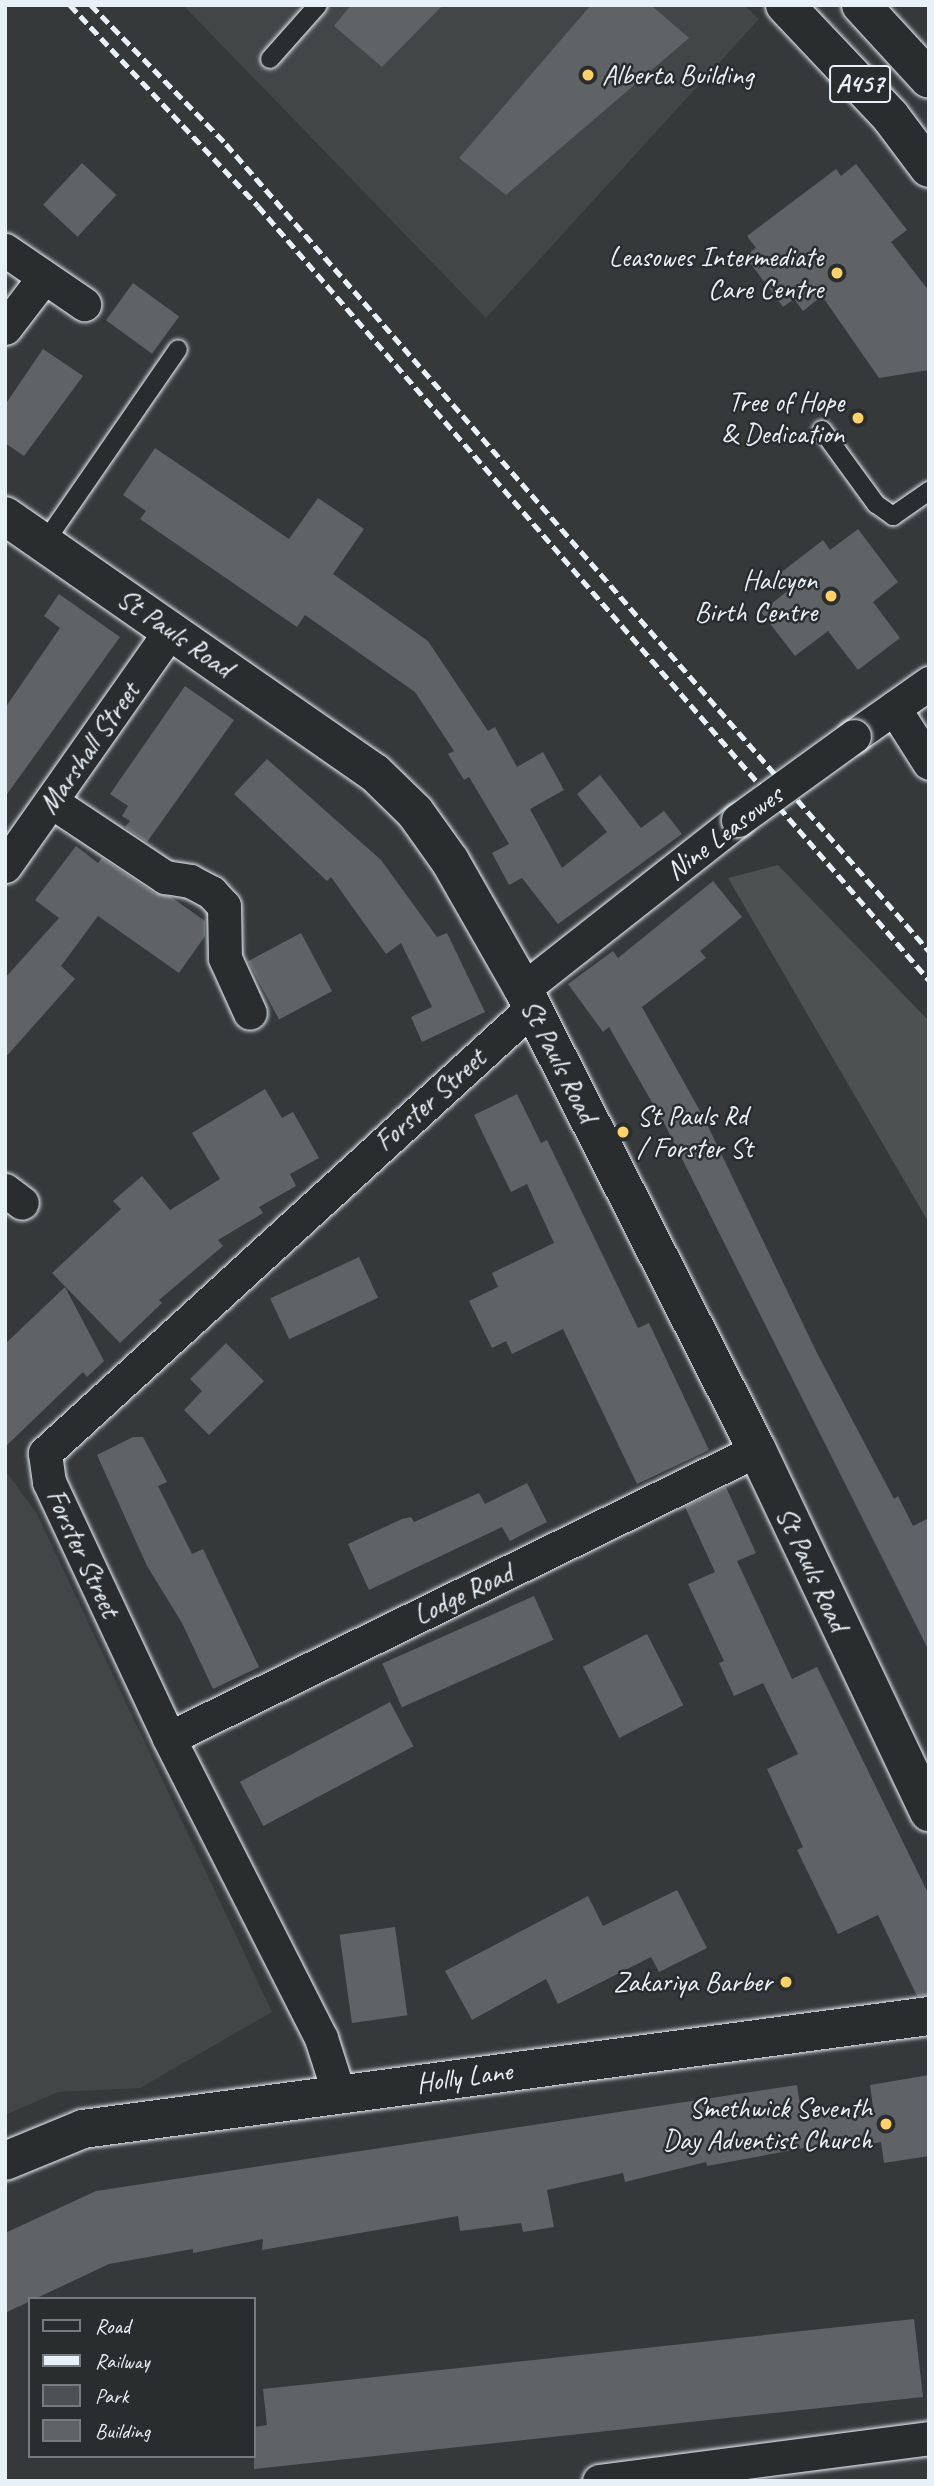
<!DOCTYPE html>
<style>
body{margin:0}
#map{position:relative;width:934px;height:2486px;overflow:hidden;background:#35393a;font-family:Caveat,sans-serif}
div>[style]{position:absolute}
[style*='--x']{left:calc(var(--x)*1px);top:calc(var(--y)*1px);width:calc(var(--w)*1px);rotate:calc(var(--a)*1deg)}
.built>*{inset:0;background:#424647}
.green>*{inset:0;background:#4d5152}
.building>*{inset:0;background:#5f6365;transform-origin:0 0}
.roads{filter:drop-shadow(0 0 2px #e8f1f8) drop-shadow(0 0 2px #e8f1f8)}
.service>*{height:18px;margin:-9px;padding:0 9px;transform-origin:9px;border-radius:9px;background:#2a2d2e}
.minor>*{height:33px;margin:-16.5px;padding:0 16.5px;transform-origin:16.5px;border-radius:16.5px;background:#2a2d2e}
.tertiary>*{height:38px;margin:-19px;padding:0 19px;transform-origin:19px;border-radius:19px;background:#2a2d2e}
.secondary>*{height:38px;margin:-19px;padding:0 19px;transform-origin:19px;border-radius:19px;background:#2a2d2e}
.primary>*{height:38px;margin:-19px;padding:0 19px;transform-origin:19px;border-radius:19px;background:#2a2d2e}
.rail>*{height:5px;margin-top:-2.5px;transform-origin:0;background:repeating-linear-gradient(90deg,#e8f1f8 0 10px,transparent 0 15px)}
.bridges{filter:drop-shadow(0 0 2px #e8f1f8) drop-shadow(0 0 2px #e8f1f8)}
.minor-bridge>*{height:33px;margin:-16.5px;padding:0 16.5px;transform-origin:16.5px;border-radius:16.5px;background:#2a2d2e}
.dots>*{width:19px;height:19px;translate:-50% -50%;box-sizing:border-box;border:4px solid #2a2d2e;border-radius:50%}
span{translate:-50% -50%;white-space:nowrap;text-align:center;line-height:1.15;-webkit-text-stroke:5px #2a2d2e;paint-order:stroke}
.shield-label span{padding:2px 5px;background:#2a2d2e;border:2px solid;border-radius:5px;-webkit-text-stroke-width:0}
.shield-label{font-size:26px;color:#e8f1f8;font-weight:700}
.poi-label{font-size:28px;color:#e8f1f8}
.left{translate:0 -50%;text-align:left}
.right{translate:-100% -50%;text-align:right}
.street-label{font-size:28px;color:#e8f1f8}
.frame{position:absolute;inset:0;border:7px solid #e8f1f8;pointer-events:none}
.legend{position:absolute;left:28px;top:2297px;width:228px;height:161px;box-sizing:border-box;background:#2a2d2e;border:2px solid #767b7f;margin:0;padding:9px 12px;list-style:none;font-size:21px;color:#e8f1f8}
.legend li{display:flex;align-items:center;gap:14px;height:35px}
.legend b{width:35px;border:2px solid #767b7f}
</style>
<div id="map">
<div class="built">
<div style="clip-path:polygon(183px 5px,744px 5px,759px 19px,486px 318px)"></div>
<div style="clip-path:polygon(5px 1470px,37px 1514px,272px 2012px,140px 2088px,58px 2092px,5px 2115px)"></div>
</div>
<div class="green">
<div style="clip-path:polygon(778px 865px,929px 1021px,929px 1223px,728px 878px)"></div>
</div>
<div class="building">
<div style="clip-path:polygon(351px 5px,443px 5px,382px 67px,334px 26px)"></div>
<div style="clip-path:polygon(591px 5px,651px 5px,689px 38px,506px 195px,459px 158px)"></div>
<div style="left:82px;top:163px;width:47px;height:57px;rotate:43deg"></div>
<div style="clip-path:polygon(856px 164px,907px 230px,891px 242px,929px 291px,929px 370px,879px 378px,822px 296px,803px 311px,794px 299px,783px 307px,745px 256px,756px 248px,747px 236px,836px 169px,841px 176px)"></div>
<div style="left:133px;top:283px;width:57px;height:46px;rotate:36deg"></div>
<div style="clip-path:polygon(43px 349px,83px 376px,24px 456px,5px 443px,5px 405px)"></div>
<div style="clip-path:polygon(155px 448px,289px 539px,318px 498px,364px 529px,333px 574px,428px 641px,488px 731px,495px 727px,517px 767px,543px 752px,564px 790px,530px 809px,562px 868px,607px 832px,577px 794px,600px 775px,641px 828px,664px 811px,682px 834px,558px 924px,522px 878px,509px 885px,492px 853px,509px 844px,469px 777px,464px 780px,448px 754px,454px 751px,415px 692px,305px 615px,297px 627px,140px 519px,146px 511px,123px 495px)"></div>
<div style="clip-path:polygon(858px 529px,898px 582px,873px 602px,900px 638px,858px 670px,828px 631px,795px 656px,761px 612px,790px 589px,779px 574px,823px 540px,830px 550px)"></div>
<div style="clip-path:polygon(59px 594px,120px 637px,5px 797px,5px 708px,60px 628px,44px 616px)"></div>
<div style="clip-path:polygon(185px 686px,234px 720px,147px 842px,125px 827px,130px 821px,122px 816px,128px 806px,110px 794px)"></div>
<div style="clip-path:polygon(267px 759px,381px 860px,437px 937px,447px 933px,485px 1012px,422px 1042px,411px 1017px,432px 1007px,401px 943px,386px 954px,331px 877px,327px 881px,234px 794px)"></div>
<div style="clip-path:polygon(76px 846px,98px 863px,102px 858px,154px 893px,171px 897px,205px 921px,205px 936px,179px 973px,98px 916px,61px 966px,75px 979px,5px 1058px,5px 978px,59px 918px,35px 900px)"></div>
<div style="clip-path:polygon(713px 881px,742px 917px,700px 951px,706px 958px,642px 1007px,704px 1118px,817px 1353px,894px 1499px,898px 1496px,913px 1526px,929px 1518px,929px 1651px,665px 1125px,609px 1027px,603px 1032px,568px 984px,613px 951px,618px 958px)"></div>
<div style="left:301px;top:933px;width:66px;height:60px;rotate:62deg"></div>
<div style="clip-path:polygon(265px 1089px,282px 1118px,293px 1112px,319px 1158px,290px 1174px,296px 1186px,259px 1207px,263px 1213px,218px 1240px,223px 1246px,159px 1300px,162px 1303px,120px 1343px,52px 1273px,121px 1209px,113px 1201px,142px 1176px,170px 1210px,220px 1179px,192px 1133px)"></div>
<div style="clip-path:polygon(517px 1094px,541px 1143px,547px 1140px,638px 1328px,649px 1323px,709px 1450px,637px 1484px,563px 1329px,512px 1354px,506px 1341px,492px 1348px,469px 1301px,498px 1287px,492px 1273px,554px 1243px,527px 1184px,511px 1192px,474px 1115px)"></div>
<div style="left:359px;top:1257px;width:45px;height:98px;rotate:65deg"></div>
<div style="clip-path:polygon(65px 1287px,104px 1361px,87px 1377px,83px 1372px,5px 1447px,5px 1344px)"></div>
<div style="clip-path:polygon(226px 1343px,264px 1381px,209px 1435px,184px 1410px,202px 1391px,190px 1379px)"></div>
<div style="clip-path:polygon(133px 1437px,143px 1437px,167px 1482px,158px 1486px,192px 1554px,203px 1549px,259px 1667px,213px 1689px,182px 1623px,147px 1566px,97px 1455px)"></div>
<div style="clip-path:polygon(527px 1483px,547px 1522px,510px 1541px,502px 1527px,369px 1590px,348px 1544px,402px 1519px,411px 1517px,414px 1522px,479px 1493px,485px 1504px)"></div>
<div style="clip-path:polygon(726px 1487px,756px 1553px,737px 1561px,792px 1679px,817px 1667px,929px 1895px,929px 1995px,917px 1996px,878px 1915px,838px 1934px,797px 1850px,803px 1847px,767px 1769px,798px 1754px,763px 1683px,734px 1696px,719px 1663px,724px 1661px,688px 1584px,715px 1572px,685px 1507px)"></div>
<div style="left:534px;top:1596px;width:48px;height:166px;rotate:66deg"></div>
<div style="left:647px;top:1634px;width:80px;height:72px;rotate:63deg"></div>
<div style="left:390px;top:1702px;width:50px;height:170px;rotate:62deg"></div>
<div style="clip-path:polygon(677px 1890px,707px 1948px,659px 1972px,651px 1957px,558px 2004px,546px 1979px,472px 2020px,445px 1971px,588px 1896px,603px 1926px)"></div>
<div style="left:395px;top:1927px;width:89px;height:56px;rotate:82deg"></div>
<div style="clip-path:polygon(929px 2075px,929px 2156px,884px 2163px,881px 2142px,864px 2145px,863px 2137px,707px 2166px,706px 2162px,625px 2182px,623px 2173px,547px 2190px,554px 2227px,523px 2232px,521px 2223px,460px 2231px,458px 2216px,262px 2250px,263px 2239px,193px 2253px,193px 2249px,109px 2264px,5px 2313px,5px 2233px,96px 2191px,797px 2085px,802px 2118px,873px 2107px,870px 2085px)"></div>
<div style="clip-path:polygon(914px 2319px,923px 2397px,254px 2469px,254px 2427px,267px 2425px,263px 2389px)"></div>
</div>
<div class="roads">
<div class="service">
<div style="--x:270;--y:59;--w:72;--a:-48.4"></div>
<div style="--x:822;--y:430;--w:92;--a:53.9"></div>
<div style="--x:876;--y:504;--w:21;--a:35"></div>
<div style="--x:893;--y:516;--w:44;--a:-34.8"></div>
<div style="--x:45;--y:542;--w:234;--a:-55.4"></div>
</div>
<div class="minor">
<div style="--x:5;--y:250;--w:96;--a:34.4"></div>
<div style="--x:5;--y:328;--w:64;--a:-52.6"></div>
<div style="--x:894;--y:708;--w:65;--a:57.5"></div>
<div style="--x:854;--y:736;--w:92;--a:-35.2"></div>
<div style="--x:52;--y:802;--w:136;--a:33.6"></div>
<div style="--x:165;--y:877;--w:25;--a:9"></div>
<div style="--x:190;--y:881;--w:24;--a:28"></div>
<div style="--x:211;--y:892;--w:19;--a:47"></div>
<div style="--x:224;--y:906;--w:52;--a:88.9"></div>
<div style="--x:225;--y:958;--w:60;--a:65.6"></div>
<div style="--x:5;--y:866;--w:289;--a:-54.9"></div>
<div style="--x:523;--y:989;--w:273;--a:-38.2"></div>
<div style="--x:5;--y:1190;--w:21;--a:37"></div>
<div style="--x:169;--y:1738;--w:655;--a:-26.1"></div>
<div style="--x:339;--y:2094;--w:59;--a:-107.8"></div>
<div style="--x:321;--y:2038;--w:336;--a:-116.9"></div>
<div style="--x:169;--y:1738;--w:283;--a:-115.1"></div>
<div style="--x:49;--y:1482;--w:29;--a:-98"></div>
<div style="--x:45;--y:1453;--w:660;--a:-42.42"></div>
<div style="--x:599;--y:2481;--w:333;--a:-7.4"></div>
</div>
<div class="tertiary">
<div style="--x:5;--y:2161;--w:84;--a:-22.3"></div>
<div style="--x:83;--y:2129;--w:854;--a:-7.61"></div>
</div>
<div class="secondary">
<div style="--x:5;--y:516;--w:450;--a:34.8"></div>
<div style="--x:375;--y:773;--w:56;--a:44.3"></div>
<div style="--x:415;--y:812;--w:60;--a:54.5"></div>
<div style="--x:450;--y:861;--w:147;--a:60.3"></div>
<div style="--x:523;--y:989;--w:517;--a:63.09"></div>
<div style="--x:757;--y:1450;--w:401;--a:64.6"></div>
</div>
<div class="primary">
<div style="--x:785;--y:5;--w:153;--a:46.6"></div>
<div style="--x:890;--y:116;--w:65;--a:53.1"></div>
<div style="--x:861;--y:5;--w:100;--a:47.4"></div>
</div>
</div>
<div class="rail">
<div style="--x:70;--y:5;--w:275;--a:46.9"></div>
<div style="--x:258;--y:206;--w:1024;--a:49.08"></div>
<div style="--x:91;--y:5;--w:194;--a:45.8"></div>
<div style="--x:226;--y:144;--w:1070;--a:48.94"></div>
</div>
<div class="bridges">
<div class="minor-bridge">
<div style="--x:738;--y:820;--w:143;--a:-35.9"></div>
</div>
</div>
<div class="dots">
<div style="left:588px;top:75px;background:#ffd166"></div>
<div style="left:837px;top:273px;background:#ffd166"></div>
<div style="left:858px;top:418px;background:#ffd166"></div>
<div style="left:831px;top:596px;background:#ffd166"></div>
<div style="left:623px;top:1132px;background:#ffd166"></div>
<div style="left:786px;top:1982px;background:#ffd166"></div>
<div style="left:886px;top:2124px;background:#ffd166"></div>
</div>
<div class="shield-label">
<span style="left:860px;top:84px">A457</span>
</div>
<div class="poi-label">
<span class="left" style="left:602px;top:75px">Alberta Building</span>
<span class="right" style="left:823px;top:273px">Leasowes Intermediate<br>Care Centre</span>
<span class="right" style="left:844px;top:418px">Tree of Hope<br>&amp; Dedication</span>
<span class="right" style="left:817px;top:596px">Halcyon<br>Birth Centre</span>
<span class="left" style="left:637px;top:1132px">St Pauls Rd<br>/ Forster St</span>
<span class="right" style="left:772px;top:1982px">Zakariya Barber</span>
<span class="right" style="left:872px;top:2124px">Smethwick Seventh<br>Day Adventist Church</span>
</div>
<div class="street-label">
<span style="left:175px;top:633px;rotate:35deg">St Pauls Road</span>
<span style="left:89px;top:748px;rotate:-55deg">Marshall Street</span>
<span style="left:724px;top:833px;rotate:-37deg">Nine Leasowes</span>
<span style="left:559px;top:1061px;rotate:63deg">St Pauls Road</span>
<span style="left:430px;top:1100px;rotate:-42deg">Forster Street</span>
<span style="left:83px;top:1553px;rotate:65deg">Forster Street</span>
<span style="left:812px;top:1569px;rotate:65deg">St Pauls Road</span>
<span style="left:463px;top:1594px;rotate:-26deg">Lodge Road</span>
<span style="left:464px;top:2077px;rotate:-8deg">Holly Lane</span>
</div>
<div class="frame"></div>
<ul class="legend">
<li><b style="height:9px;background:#2a2d2e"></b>Road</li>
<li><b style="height:9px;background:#e8f1f8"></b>Railway</li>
<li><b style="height:19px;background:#4d5152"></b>Park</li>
<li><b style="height:19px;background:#5f6365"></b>Building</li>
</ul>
</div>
